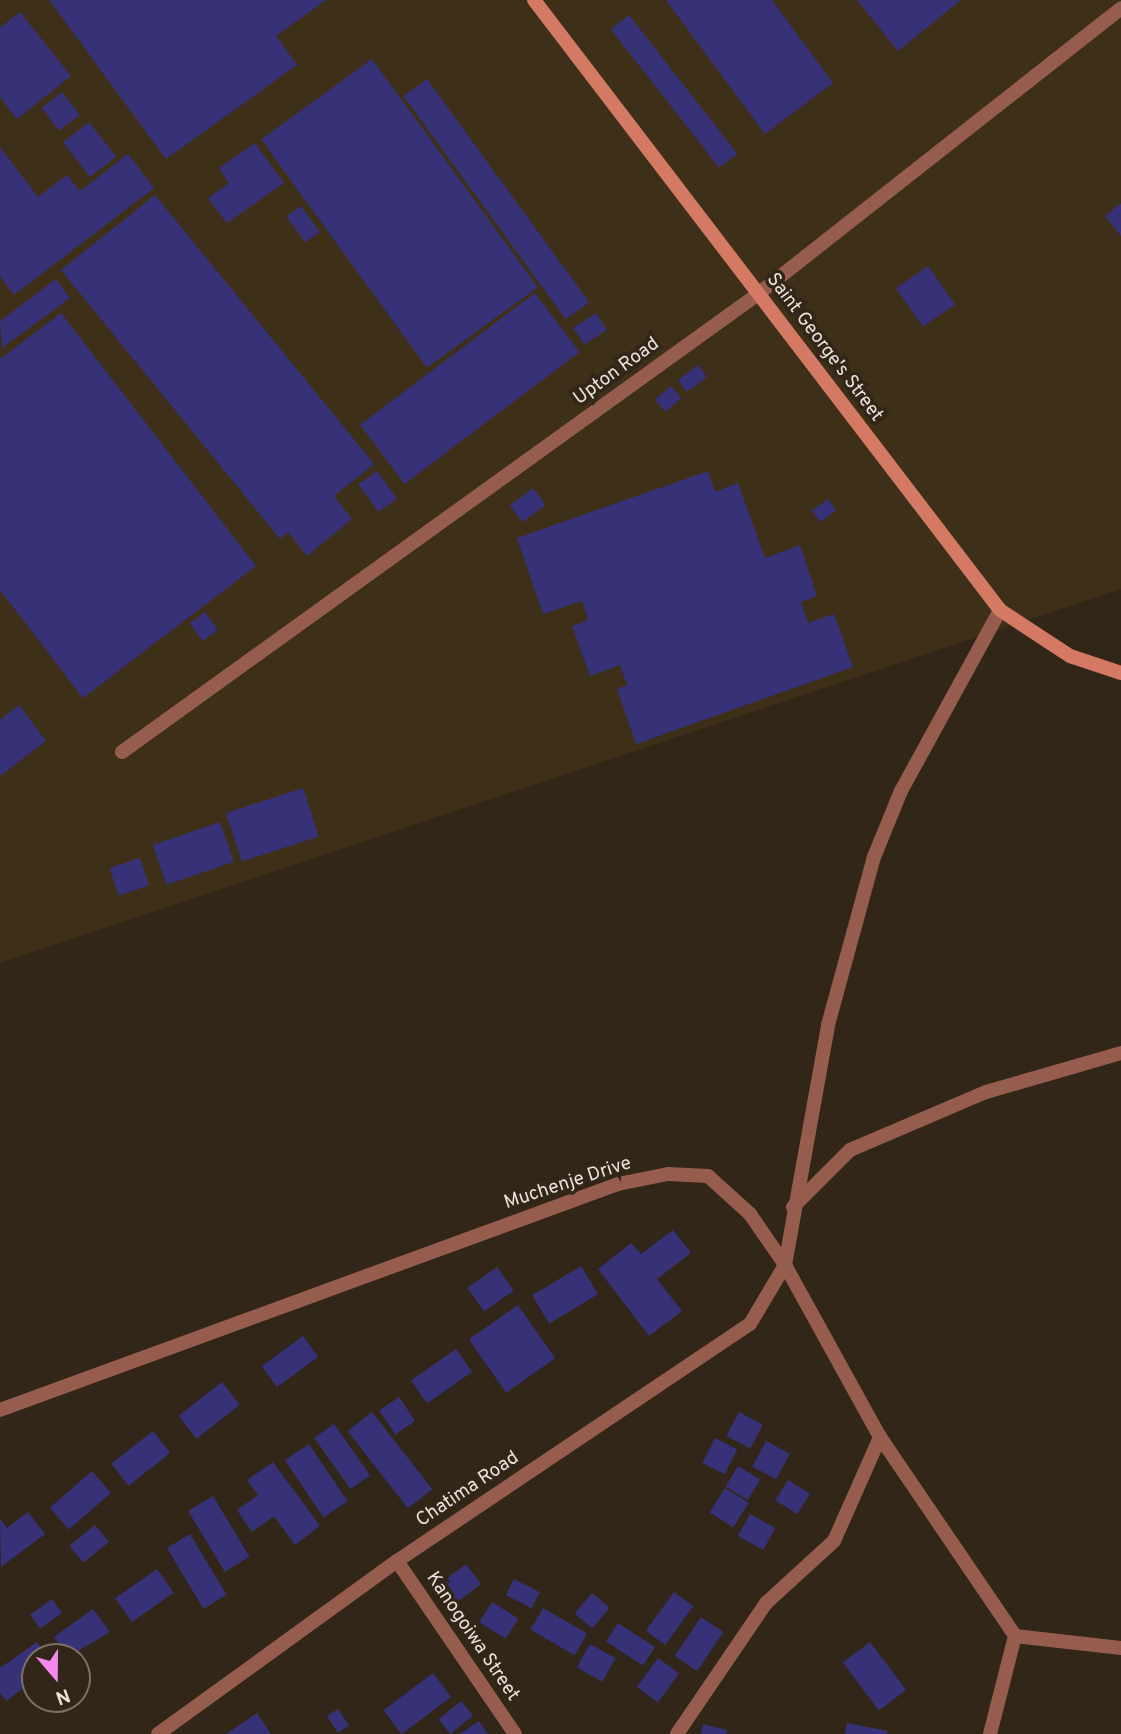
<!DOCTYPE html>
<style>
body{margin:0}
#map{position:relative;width:1121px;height:1734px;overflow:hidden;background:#312617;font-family:Overpass,sans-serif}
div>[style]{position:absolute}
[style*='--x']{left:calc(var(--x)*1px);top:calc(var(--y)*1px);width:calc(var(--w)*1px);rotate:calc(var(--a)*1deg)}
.built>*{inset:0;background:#3e2f19}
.building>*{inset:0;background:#373278;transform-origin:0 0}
.lane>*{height:14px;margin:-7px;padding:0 7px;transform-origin:7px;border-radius:7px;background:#965d4f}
.street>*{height:14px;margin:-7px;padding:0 7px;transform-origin:7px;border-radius:7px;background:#965d4f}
.secondary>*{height:14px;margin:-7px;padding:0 7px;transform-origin:7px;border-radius:7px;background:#d47963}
span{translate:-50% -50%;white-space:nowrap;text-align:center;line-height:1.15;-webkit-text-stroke:7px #312617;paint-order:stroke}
.street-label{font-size:19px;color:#eae2d9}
.north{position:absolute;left:21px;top:1643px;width:70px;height:70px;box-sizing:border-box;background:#312617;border:2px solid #7b7165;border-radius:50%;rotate:160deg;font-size:19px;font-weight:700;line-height:28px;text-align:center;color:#eae2d9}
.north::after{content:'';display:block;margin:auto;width:24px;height:32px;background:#f589ef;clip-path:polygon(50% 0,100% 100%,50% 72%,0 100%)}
</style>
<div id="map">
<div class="built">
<div style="clip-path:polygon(0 0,1121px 0,1121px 589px,0 963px)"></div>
</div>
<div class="building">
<div style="clip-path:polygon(49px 0,326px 0,276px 36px,297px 65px,166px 159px)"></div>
<div style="clip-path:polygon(666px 0,772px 0,833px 83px,765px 134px)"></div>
<div style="clip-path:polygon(857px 0,961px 0,898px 51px)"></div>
<div style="clip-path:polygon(20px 12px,71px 76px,17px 119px,0 97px,0 28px)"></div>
<div style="left:629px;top:15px;width:176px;height:23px;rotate:52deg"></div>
<div style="left:372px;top:59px;width:282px;height:137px;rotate:54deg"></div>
<div style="left:427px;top:79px;width:276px;height:29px;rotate:54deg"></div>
<div style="left:62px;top:92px;width:29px;height:26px;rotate:52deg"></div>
<div style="left:89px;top:122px;width:44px;height:33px;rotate:52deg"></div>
<div style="clip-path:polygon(255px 143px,284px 183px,227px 223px,208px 198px,229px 183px,219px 168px)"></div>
<div style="clip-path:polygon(0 147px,38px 197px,67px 175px,80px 191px,128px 154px,154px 188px,14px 295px,0 276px)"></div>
<div style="clip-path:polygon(155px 195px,374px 464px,334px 496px,352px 519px,307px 556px,288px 532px,280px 539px,61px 270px)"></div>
<div style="clip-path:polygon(1121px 203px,1121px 236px,1105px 216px)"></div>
<div style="left:301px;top:206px;width:32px;height:18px;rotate:54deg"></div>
<div style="left:928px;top:266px;width:47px;height:39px;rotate:55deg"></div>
<div style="clip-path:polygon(56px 279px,70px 298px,2px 348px,0 321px)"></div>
<div style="left:535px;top:293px;width:74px;height:219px;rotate:53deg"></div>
<div style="clip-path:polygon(61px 313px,256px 566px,83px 698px,0 590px,0 359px)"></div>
<div style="left:596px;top:313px;width:20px;height:27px;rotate:57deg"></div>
<div style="left:698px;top:365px;width:15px;height:25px;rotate:53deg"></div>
<div style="left:671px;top:386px;width:16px;height:21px;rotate:50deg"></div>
<div style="left:377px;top:471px;width:34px;height:23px;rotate:54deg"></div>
<div style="clip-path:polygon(708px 471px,715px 492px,738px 483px,765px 558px,800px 545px,817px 596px,801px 602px,808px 623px,834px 614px,853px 667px,636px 744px,617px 689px,627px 685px,620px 665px,590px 676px,572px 626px,588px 620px,582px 601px,543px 614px,517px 538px)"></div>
<div style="left:533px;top:488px;width:21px;height:29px;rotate:53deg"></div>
<div style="left:828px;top:499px;width:14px;height:20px;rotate:54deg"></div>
<div style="left:205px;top:612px;width:22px;height:19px;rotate:54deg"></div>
<div style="clip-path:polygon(19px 705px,46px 741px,0 776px,0 720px)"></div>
<div style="left:303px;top:788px;width:51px;height:81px;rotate:72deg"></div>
<div style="left:220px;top:822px;width:42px;height:71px;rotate:71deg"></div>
<div style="left:140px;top:858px;width:29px;height:32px;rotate:72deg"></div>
<div style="clip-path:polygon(673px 1230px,691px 1253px,657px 1279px,682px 1311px,649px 1336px,598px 1269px,631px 1243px,641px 1254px)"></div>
<div style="left:581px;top:1266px;width:33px;height:57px;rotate:59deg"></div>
<div style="left:497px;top:1267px;width:29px;height:36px;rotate:55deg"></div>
<div style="left:518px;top:1305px;width:65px;height:60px;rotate:55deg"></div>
<div style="left:303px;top:1336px;width:26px;height:51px;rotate:54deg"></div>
<div style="left:456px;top:1349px;width:28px;height:55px;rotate:55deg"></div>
<div style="left:222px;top:1382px;width:29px;height:55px;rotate:52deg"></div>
<div style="left:399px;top:1397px;width:29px;height:24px;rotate:56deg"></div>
<div style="left:372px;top:1412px;width:98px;height:31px;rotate:52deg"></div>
<div style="left:739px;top:1412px;width:27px;height:27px;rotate:28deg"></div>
<div style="left:334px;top:1424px;width:63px;height:24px;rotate:55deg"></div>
<div style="left:153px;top:1431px;width:28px;height:53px;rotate:52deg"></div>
<div style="left:715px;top:1438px;width:25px;height:28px;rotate:27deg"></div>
<div style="left:766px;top:1441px;width:27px;height:29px;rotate:28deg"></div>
<div style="left:309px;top:1444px;width:69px;height:29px;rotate:56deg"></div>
<div style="clip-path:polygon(273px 1462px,320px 1526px,295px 1545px,274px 1516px,252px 1532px,237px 1510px,258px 1495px,247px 1480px)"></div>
<div style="left:738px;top:1466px;width:26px;height:24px;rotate:31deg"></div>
<div style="left:92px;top:1471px;width:29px;height:56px;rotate:49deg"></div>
<div style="left:788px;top:1480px;width:26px;height:24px;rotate:32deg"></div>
<div style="left:725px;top:1488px;width:28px;height:29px;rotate:32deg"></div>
<div style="left:213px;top:1496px;width:71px;height:29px;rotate:59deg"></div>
<div style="clip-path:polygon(28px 1512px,45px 1534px,1px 1567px,0 1518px,7px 1528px)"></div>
<div style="left:750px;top:1514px;width:29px;height:25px;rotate:29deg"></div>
<div style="left:95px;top:1525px;width:22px;height:33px;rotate:51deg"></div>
<div style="left:190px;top:1534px;width:71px;height:27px;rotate:59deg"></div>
<div style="left:466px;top:1564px;width:25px;height:34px;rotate:53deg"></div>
<div style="left:157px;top:1569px;width:29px;height:51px;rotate:55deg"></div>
<div style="left:514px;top:1579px;width:29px;height:18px;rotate:27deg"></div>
<div style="left:674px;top:1592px;width:24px;height:48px;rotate:36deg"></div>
<div style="left:592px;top:1593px;width:23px;height:27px;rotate:40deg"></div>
<div style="left:52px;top:1599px;width:17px;height:27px;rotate:54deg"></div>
<div style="left:492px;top:1602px;width:31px;height:24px;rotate:32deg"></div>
<div style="left:543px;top:1608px;width:51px;height:25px;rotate:30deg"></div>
<div style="clip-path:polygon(93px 1609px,110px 1632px,68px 1657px,54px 1637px)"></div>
<div style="left:701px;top:1617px;width:27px;height:47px;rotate:34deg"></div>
<div style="left:618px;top:1623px;width:44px;height:22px;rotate:33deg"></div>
<div style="clip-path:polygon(37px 1642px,48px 1657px,35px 1657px,35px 1695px,28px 1685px,6px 1701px,0 1693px,0 1668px)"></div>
<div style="left:870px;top:1642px;width:60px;height:34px;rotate:53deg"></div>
<div style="left:590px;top:1644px;width:29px;height:27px;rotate:29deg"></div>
<div style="left:658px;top:1658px;width:26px;height:36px;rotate:36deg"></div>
<div style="left:433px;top:1673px;width:30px;height:62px;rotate:53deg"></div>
<div style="left:461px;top:1701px;width:19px;height:29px;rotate:51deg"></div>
<div style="left:338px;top:1709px;width:20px;height:13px;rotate:57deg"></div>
<div style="clip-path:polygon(257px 1713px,271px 1734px,226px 1734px)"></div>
<div style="clip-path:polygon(479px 1721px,488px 1734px,460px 1734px)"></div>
<div style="clip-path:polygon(847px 1723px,888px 1731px,887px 1734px,845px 1734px)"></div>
<div style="clip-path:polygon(703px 1724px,727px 1730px,726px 1734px,701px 1734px)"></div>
</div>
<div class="lane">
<div style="--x:793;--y:1207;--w:81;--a:-45"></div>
<div style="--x:850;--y:1150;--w:148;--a:-23.1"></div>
<div style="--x:986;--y:1092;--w:141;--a:-16.1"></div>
<div style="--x:677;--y:1734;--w:158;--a:-55.8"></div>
<div style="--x:766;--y:1603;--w:92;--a:-42.4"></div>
<div style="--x:834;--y:1541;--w:114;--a:-66.1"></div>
</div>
<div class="street">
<div style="--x:122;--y:752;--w:784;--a:-35.76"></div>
<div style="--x:758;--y:294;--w:462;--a:-38.2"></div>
<div style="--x:0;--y:1410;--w:658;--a:-20.09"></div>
<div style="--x:618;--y:1184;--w:51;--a:-11.3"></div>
<div style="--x:668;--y:1174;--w:40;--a:2.9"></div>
<div style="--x:708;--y:1176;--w:57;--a:42.1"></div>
<div style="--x:750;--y:1214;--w:62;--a:55.5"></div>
<div style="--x:785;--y:1265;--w:196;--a:61.1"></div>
<div style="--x:880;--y:1437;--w:240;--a:55.8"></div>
<div style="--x:397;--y:1561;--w:209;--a:55.7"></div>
<div style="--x:1015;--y:1636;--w:107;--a:6.5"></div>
<div style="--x:158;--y:1734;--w:295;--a:-35.9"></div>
<div style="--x:397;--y:1561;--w:425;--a:-33.9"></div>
<div style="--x:750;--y:1324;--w:69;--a:-59.3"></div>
<div style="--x:785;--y:1265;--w:244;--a:-79.8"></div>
<div style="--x:828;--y:1025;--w:174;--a:-74.7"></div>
<div style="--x:874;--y:857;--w:71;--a:-67.8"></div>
<div style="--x:901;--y:791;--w:206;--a:-61.3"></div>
<div style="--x:990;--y:1734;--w:101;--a:-75.7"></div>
</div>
<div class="secondary">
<div style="--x:534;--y:0;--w:768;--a:52.62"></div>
<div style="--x:1000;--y:610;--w:84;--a:33.3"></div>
<div style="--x:1070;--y:656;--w:54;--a:18.4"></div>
</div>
<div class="street-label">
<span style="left:824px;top:348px;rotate:53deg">Saint George's Street</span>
<span style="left:617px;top:372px;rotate:-36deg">Upton Road</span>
<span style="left:568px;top:1184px;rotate:-18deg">Muchenje Drive</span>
<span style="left:468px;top:1490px;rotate:-34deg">Chatima Road</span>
<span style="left:472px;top:1637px;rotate:56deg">Kanogoiwa Street</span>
</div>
<div class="north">N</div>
</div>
